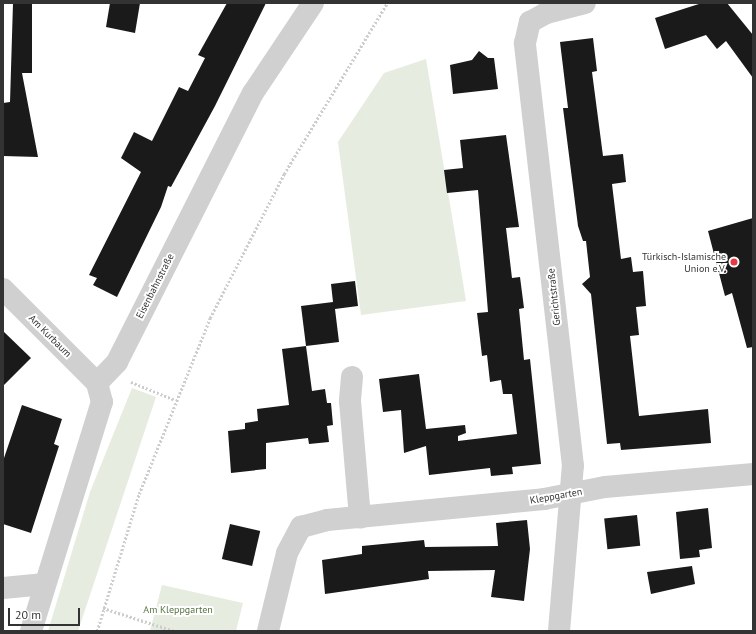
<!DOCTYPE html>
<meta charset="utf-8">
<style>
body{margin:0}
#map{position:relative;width:756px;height:634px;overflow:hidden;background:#fff;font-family:"PT Sans",sans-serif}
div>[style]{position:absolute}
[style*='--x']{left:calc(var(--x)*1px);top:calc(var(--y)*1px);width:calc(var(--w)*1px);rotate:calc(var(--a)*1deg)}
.green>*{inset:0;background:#e6ecdf}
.building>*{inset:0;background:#1a1a1a;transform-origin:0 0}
.path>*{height:2.5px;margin-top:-1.25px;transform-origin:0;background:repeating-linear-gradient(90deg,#cdcdcd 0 2px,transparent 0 4px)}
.street>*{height:22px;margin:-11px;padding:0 11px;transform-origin:11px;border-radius:11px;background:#d0d0d0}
.dots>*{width:11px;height:11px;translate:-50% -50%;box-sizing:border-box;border:2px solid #fff;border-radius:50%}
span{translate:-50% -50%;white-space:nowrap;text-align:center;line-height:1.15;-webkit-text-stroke:4px #fff;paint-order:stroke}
.poi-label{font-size:10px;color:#333}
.right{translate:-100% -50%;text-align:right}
.street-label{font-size:10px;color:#333}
.park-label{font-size:10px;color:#56703f}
.frame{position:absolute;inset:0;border:4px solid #333;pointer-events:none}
.scale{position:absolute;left:8px;top:608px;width:72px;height:18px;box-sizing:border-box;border:2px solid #333;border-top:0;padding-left:5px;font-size:12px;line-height:14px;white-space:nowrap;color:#333;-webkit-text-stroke:3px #fff;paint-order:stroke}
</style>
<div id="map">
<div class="green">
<div style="clip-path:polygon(426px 59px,466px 301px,361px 315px,338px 142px,384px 73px)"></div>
<div style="clip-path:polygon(132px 388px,156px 397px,78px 631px,48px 631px,90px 492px)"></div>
<div style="clip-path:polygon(162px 585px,243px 603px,236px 631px,150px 631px)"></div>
</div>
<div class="building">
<div style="clip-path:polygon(13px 3px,32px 3px,32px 73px,22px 73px,38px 157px,3px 156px,3px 103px,10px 102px)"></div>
<div style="clip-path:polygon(110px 3px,140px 3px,135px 33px,106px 27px)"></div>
<div style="clip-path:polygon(227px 3px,266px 3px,215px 106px,171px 187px,168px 186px,161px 207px,117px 297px,93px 285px,97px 278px,89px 275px,141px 172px,121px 158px,134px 132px,152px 141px,179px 87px,188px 91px,205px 58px,198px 55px)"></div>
<div style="clip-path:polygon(702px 3px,727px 3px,753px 35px,753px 78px,726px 41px,717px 49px,706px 35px,665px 49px,655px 18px)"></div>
<div style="clip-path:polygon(593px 38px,597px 71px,592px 72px,603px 156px,623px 154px,626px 182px,612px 184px,621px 259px,631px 257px,633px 272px,643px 271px,646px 306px,636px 307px,639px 335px,630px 336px,639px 416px,708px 409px,711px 443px,621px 450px,620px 443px,607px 444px,591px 294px,582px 284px,590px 277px,586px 241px,583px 241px,578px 226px,563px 108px,568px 108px,560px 42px)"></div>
<div style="clip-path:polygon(479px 51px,488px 58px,494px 58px,498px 89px,453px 94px,450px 65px,472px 60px)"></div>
<div style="clip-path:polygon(506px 135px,519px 227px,506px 228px,512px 278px,520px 277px,524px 308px,519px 309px,524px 360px,530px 359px,541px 464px,512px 467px,513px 474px,491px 476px,490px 468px,429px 475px,426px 446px,404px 453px,401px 410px,383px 412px,379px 379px,419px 374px,426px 429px,465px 425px,466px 433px,458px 436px,458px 441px,517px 434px,512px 394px,503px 394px,501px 380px,490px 382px,487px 355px,482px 356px,477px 313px,488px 312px,478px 190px,447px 193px,444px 170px,463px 168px,460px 140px)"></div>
<div style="clip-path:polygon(753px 218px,753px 347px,747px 348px,732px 293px,725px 296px,708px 231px)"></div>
<div style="clip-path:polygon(355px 281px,358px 306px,335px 309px,339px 342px,306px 346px,301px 306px,333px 302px,331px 284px)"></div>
<div style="clip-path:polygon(3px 331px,31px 358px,3px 386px)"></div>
<div style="clip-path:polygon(306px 346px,312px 391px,325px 389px,327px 403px,331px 403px,333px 425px,327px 426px,329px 442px,309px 444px,308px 438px,266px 443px,266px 469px,231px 473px,228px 431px,245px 429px,245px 423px,258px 421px,257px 409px,289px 405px,282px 349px)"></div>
<div style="clip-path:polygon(22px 405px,62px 419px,54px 444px,59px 446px,31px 533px,3px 524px,3px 461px)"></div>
<div style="clip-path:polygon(708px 508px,712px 548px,699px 550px,700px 557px,680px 559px,676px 512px)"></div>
<div style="left:637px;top:515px;width:31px;height:33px;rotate:84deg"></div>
<div style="clip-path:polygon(527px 520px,530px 549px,524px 601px,491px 597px,495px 570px,428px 571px,429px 579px,325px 594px,322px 560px,362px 554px,362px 546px,424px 540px,425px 547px,498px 546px,496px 523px)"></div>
<div style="left:230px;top:524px;width:31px;height:36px;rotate:13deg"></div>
<div style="clip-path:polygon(692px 566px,695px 584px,651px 594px,647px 572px)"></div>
</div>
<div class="path">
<div style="--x:131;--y:382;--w:48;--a:22.2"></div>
<div style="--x:103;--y:608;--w:75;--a:17.9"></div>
<div style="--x:97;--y:631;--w:143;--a:-73"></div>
<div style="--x:139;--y:494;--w:190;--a:-68"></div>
<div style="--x:210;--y:318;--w:162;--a:-62.8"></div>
<div style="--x:284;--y:174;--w:200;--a:-58.9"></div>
</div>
<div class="street">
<div style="--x:3;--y:289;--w:133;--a:45"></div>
<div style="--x:352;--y:377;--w:24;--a:95"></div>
<div style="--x:350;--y:401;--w:117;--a:85.1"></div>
<div style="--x:3;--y:588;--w:42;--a:-5.4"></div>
<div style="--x:31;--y:631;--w:240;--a:-72.8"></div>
<div style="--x:102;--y:402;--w:20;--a:-105"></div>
<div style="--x:97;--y:383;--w:29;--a:-46"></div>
<div style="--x:117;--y:362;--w:301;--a:-63.2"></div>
<div style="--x:253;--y:93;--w:108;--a:-56.3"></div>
<div style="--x:268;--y:631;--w:80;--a:-76.3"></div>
<div style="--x:287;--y:553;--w:30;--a:-62"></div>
<div style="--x:301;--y:527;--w:27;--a:-15"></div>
<div style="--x:327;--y:520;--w:218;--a:-5.5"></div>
<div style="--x:544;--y:499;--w:62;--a:-11.1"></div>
<div style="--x:605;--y:487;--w:149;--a:-5"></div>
<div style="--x:559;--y:631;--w:166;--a:-85.2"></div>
<div style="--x:573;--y:466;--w:426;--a:-96.5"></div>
<div style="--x:525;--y:43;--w:22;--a:-77"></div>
<div style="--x:530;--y:22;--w:18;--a:-29"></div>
<div style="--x:546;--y:13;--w:40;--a:-14.4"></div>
</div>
<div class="dots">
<div style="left:734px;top:262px;background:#e63946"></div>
</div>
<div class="poi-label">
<span class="right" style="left:726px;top:262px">Türkisch-Islamische<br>Union e.V.</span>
</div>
<div class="street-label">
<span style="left:155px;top:286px;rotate:-63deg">Eisenbahnstraße</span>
<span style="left:554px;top:297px;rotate:-96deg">Gerichtstraße</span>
<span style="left:50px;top:336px;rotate:45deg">Am Kurbaum</span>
<span style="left:556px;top:496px;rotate:-10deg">Kleppgarten</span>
</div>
<div class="park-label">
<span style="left:178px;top:610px">Am Kleppgarten</span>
</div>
<div class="frame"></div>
<div class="scale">20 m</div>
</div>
